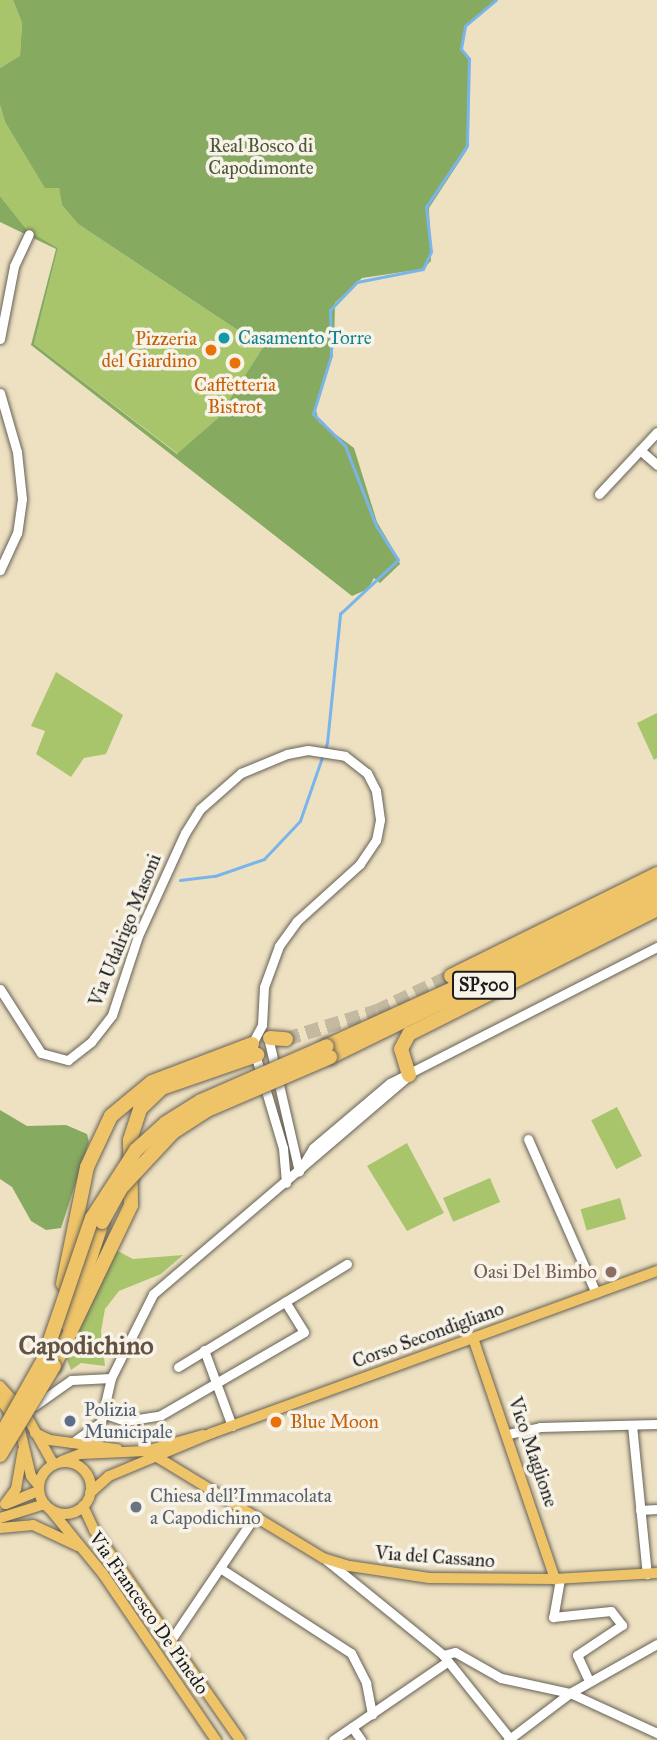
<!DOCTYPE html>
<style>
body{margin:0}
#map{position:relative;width:657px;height:1740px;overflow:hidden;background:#eee1c2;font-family:"IM FELL Great Primer",serif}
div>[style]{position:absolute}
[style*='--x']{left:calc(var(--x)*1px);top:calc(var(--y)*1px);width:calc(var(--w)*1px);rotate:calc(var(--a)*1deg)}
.green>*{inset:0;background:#a9c56c;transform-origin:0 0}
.forest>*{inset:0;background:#86aa60}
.stream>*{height:2.5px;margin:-1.25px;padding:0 1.25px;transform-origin:1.25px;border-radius:1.25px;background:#79b5eb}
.highway-tunnel>*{height:14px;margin-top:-7px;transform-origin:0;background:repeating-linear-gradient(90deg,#c4baa1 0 14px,transparent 0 21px)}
.roads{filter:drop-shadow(0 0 2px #666156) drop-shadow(0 0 2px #666156)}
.minor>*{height:9px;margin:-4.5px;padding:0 4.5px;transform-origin:4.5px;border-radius:4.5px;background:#fff}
.major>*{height:10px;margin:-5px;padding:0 5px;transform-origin:5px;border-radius:5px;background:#efc469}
.major>.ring{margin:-5px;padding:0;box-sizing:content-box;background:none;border:10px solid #efc469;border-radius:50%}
.highway>*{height:14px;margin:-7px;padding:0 7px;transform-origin:7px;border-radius:7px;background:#efc469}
.bridges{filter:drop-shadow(0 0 2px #666156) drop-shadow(0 0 2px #666156)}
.highway-bridge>*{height:14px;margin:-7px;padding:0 7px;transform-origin:7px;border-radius:7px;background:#efc469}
.dots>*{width:19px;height:19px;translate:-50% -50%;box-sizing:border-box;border:4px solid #f7f3e8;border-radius:50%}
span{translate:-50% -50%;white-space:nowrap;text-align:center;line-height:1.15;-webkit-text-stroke:7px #f7f3e8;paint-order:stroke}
.shield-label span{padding:2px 5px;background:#f7f3e8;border:2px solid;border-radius:5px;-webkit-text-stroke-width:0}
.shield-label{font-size:18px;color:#1c1c1c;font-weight:700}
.park-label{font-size:19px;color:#4d5738}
.culture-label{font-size:19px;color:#0d838f}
.left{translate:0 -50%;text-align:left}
.food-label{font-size:19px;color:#c56008}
.right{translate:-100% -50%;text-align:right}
.street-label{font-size:19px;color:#1c1c1c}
.education-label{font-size:19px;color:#785e54}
.service-label{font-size:19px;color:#4e5e75}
.worship-label{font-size:19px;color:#5b616d}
.district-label{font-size:26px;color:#645241;font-weight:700}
</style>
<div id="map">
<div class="green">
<div style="clip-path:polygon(0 0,13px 0,22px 23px,20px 57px,0 68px)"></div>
<div style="clip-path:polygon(0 105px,5px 122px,45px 187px,59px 187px,62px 205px,78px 224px,263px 347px,218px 418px,178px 454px,34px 344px,58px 248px,27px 230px,0 196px)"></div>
<div style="clip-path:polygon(56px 672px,123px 715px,106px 754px,84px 758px,71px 777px,36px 754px,45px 731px,31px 726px)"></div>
<div style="clip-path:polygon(657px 713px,657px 758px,654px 760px,637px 723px)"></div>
<div style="left:617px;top:1107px;width:55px;height:29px;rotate:63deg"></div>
<div style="clip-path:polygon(407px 1143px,444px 1213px,407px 1231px,367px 1166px)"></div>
<div style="left:490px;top:1178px;width:26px;height:51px;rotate:67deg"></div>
<div style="left:620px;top:1198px;width:22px;height:41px;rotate:74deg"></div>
<div style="clip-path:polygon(116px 1250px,133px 1259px,183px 1255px,161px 1274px,119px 1291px,105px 1309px,101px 1331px,105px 1366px,81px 1363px,71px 1370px,66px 1357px)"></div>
</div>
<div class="forest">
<div style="clip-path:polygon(13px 0,497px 0,465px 26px,461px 49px,469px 59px,467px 150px,429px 208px,431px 261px,423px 269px,362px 278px,335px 303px,334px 346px,315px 406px,319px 422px,354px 448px,377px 522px,397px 556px,400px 564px,380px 583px,374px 578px,368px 589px,352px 596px,31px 345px,56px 249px,0 222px,0 196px,27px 230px,58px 248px,34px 344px,177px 454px,218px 418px,263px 347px,78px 224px,62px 205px,59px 188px,45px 188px,5px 122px,0 105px,0 68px,20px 56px,22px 23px)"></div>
<div style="clip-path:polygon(0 1110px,27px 1126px,66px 1125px,87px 1134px,89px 1142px,61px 1228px,46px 1230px,31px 1221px,12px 1187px,0 1179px)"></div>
</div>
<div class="stream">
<div style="--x:180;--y:880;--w:35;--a:-7"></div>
<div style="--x:215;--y:876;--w:52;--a:-19.1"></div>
<div style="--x:264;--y:859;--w:52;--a:-46.5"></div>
<div style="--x:300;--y:821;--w:83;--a:-70.9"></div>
<div style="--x:327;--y:743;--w:130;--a:-84.2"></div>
<div style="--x:340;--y:614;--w:79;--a:-43"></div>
<div style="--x:398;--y:560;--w:40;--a:-122.9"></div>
<div style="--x:376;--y:526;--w:86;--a:-111.2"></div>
<div style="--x:345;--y:446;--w:45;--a:-135"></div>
<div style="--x:313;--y:414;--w:61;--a:-72.8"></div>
<div style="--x:331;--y:356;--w:46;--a:-91.2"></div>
<div style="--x:330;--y:310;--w:39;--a:-46"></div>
<div style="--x:357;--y:282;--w:67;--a:-11.1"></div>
<div style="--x:423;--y:269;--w:19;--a:-65"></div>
<div style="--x:431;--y:252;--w:45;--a:-96.3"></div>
<div style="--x:426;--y:207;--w:73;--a:-56.1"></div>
<div style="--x:467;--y:146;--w:87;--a:-88.7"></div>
<div style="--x:469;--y:59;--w:13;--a:-129"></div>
<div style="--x:461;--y:49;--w:23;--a:-80"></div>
<div style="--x:465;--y:26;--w:40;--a:-40"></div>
</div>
<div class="highway-tunnel">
<div style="--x:286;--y:1039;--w:95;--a:-17.1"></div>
<div style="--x:377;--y:1011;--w:82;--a:-25.3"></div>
</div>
<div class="roads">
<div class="minor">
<div style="--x:0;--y:339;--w:74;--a:-79.1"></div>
<div style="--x:14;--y:266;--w:35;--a:-65"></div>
<div style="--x:0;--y:393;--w:61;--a:73.9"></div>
<div style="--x:17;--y:452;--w:47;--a:83.9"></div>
<div style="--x:22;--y:499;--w:34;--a:98"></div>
<div style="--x:17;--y:533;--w:41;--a:114.7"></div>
<div style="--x:640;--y:450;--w:23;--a:41"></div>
<div style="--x:599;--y:494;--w:85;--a:-46.9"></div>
<div style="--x:0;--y:989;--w:76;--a:57.4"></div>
<div style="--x:41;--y:1053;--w:28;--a:15"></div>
<div style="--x:68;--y:1060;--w:29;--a:-38"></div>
<div style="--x:91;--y:1042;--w:34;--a:-52"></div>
<div style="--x:112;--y:1015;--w:83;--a:-71.8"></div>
<div style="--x:138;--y:936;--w:113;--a:-65.5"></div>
<div style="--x:185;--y:833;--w:28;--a:-58"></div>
<div style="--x:200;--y:809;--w:55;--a:-41.3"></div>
<div style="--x:241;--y:773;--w:50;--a:-22.4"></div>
<div style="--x:287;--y:754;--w:21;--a:-11"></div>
<div style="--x:308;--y:750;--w:37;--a:9"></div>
<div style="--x:345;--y:756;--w:28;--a:38"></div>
<div style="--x:367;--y:773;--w:20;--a:63"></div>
<div style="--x:376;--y:791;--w:29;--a:82"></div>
<div style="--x:380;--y:820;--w:20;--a:101"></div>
<div style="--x:376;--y:840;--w:29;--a:124"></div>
<div style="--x:360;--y:864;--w:85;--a:137.9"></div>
<div style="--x:297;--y:921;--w:31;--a:126"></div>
<div style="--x:279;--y:946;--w:44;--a:110.1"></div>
<div style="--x:264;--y:987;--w:38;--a:93"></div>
<div style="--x:262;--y:1025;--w:21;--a:118"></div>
<div style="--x:252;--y:1044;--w:109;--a:73.4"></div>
<div style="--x:283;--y:1148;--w:35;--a:85"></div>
<div style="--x:268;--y:1037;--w:138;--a:77"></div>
<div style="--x:528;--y:1139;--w:168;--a:66.2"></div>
<div style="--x:301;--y:1168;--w:23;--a:-59"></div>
<div style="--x:313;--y:1148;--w:101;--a:-40.2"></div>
<div style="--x:390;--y:1083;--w:300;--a:-27"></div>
<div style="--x:204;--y:1350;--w:81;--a:69.8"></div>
<div style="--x:178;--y:1367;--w:198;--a:-31.4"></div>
<div style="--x:34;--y:1406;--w:45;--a:-35.1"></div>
<div style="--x:71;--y:1380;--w:40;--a:-2.9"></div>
<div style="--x:105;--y:1414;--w:21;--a:19"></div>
<div style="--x:125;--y:1421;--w:36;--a:-9"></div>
<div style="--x:161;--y:1415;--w:165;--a:-30.1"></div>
<div style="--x:304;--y:1332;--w:36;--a:-122"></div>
<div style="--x:632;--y:1425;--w:150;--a:84.3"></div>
<div style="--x:508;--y:1434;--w:33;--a:-12"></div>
<div style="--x:540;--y:1427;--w:117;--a:-1.5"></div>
<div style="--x:72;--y:1443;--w:36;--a:-36"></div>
<div style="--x:101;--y:1422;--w:45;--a:-77.2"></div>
<div style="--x:111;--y:1378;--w:94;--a:-63.4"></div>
<div style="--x:153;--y:1294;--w:337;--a:-40.5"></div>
<div style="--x:640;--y:1510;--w:17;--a:-3"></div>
<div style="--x:325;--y:1559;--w:152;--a:39.1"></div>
<div style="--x:443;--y:1655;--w:109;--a:51.3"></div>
<div style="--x:220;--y:1568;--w:156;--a:33"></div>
<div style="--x:351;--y:1653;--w:34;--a:63"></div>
<div style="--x:366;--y:1683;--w:32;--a:79"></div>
<div style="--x:560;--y:1579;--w:39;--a:100"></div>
<div style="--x:553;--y:1617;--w:58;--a:-5.9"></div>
<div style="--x:611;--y:1611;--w:18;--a:52"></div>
<div style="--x:622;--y:1625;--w:54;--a:146.3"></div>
<div style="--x:577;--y:1655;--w:29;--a:65"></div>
<div style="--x:171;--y:1640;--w:150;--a:-55.9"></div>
<div style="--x:443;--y:1655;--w:12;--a:-14"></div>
<div style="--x:455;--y:1652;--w:53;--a:29.5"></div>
<div style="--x:501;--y:1678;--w:71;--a:12.3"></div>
<div style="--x:570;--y:1693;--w:96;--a:24.7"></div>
<div style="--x:352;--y:1727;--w:16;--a:55"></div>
<div style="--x:333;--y:1740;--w:138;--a:-34.4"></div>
<div style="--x:508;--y:1740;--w:78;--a:-37.2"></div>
<div style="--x:570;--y:1693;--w:100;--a:-29.4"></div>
</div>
<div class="major">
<div style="--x:473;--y:1338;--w:255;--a:71.2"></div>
<div style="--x:0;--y:1386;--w:39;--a:48"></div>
<div style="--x:26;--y:1415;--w:57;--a:60.8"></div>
<div style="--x:0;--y:1399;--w:33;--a:55"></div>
<div style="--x:19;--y:1426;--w:51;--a:76.5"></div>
<div style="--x:31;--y:1476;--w:13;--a:51"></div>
<div style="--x:35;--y:1433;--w:17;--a:25"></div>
<div style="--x:50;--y:1440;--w:68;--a:7.7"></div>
<div style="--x:157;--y:1457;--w:194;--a:31.3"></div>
<div style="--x:323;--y:1558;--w:28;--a:17"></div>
<div style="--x:350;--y:1566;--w:80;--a:8.6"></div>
<div style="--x:429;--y:1578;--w:126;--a:0.5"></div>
<div style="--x:555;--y:1579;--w:102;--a:-3.4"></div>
<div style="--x:62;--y:1461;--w:19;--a:-21"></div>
<div style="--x:80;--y:1454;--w:66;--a:-2.6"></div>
<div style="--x:146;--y:1451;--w:59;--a:-15.7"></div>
<div class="ring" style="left:39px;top:1462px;width:42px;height:42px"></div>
<div style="--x:90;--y:1493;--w:25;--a:-42"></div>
<div style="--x:109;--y:1476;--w:112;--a:-22.7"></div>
<div style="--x:212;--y:1433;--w:474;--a:-20"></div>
<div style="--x:5;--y:1504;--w:19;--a:-54"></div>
<div style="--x:16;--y:1489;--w:39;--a:-80"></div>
<div style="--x:6;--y:1504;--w:35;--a:-22"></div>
<div style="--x:83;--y:1506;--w:26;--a:65"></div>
<div style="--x:94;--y:1530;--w:256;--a:55.2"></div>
<div style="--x:50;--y:1509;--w:84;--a:50.8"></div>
<div style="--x:103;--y:1574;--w:201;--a:55.8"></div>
<div style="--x:0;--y:1518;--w:47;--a:-17.3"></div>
<div style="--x:0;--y:1528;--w:33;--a:-5"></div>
<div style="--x:33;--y:1525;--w:50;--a:25"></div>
</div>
<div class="highway">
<div style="--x:451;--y:976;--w:230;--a:-26.3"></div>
<div style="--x:270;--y:1038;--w:16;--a:4"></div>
<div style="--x:327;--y:1046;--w:137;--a:-24.5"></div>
<div style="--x:452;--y:989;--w:230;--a:-26.9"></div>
<div style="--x:330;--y:1057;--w:364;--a:-26.1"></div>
<div style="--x:409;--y:1075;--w:27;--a:-107"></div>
<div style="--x:401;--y:1049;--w:17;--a:-62"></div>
<div style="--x:409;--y:1034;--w:278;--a:-26.7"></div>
<div style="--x:63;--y:1284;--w:119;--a:-78.4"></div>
<div style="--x:87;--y:1167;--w:56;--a:-64.8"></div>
<div style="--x:111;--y:1116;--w:53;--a:-39.7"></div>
<div style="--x:152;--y:1082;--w:107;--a:-20.8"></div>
<div style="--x:68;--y:1325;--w:108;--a:-71.7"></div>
<div style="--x:54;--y:1366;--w:178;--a:-64.4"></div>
<div style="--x:131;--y:1205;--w:65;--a:-90.9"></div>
<div style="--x:130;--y:1140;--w:33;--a:-72"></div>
<div style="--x:140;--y:1109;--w:30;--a:-44"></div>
<div style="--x:162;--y:1088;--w:101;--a:-19.2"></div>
</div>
</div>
<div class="bridges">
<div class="highway-bridge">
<div style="--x:102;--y:1222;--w:38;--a:-61"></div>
<div style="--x:120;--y:1189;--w:78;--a:-47.1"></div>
<div style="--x:173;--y:1132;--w:40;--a:-32.9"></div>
<div style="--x:207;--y:1110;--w:134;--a:-23.3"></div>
<div style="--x:0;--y:1437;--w:87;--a:-60.5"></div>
<div style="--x:43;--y:1361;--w:151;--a:-71.1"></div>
<div style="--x:92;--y:1218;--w:81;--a:-57.1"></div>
<div style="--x:136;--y:1150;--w:40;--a:-42"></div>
<div style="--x:166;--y:1123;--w:41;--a:-32.2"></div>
<div style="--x:201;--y:1101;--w:137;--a:-23.6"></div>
<div style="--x:0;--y:1455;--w:104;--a:-58.8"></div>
</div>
</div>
<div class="dots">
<div style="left:224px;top:338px;background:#0f9aa8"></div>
<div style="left:211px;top:350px;background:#e8710a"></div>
<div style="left:235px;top:363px;background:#e8710a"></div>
<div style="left:611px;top:1272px;background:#8d6e63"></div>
<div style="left:70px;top:1421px;background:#5c6f8a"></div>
<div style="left:276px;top:1422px;background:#e8710a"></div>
<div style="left:136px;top:1507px;background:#6b7280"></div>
</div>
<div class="shield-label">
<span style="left:484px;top:985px">SP500</span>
</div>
<div class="park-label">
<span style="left:261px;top:157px">Real Bosco di<br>Capodimonte</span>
</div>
<div class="culture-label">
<span class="left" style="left:238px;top:338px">Casamento Torre</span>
</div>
<div class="food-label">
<span class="right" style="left:197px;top:350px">Pizzeria<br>del Giardino</span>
<span style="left:235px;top:396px">Caffetteria<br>Bistrot</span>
<span class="left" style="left:290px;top:1422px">Blue Moon</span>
</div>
<div class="street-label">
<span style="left:125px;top:930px;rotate:-68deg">Via Udalrigo Masoni</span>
<span style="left:428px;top:1335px;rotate:-20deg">Corso Secondigliano</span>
<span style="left:533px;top:1452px;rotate:71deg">Vico Maglione</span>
<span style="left:435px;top:1557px;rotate:4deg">Via del Cassano</span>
<span style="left:149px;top:1613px;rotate:55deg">Via Francesco De Pinedo</span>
</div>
<div class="education-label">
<span class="right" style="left:597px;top:1272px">Oasi Del Bimbo</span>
</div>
<div class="service-label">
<span class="left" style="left:84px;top:1421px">Polizia<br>Municipale</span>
</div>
<div class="worship-label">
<span class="left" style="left:150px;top:1507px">Chiesa dell'Immacolata<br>a Capodichino</span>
</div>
<div class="district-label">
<span style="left:86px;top:1346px">Capodichino</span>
</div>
</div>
